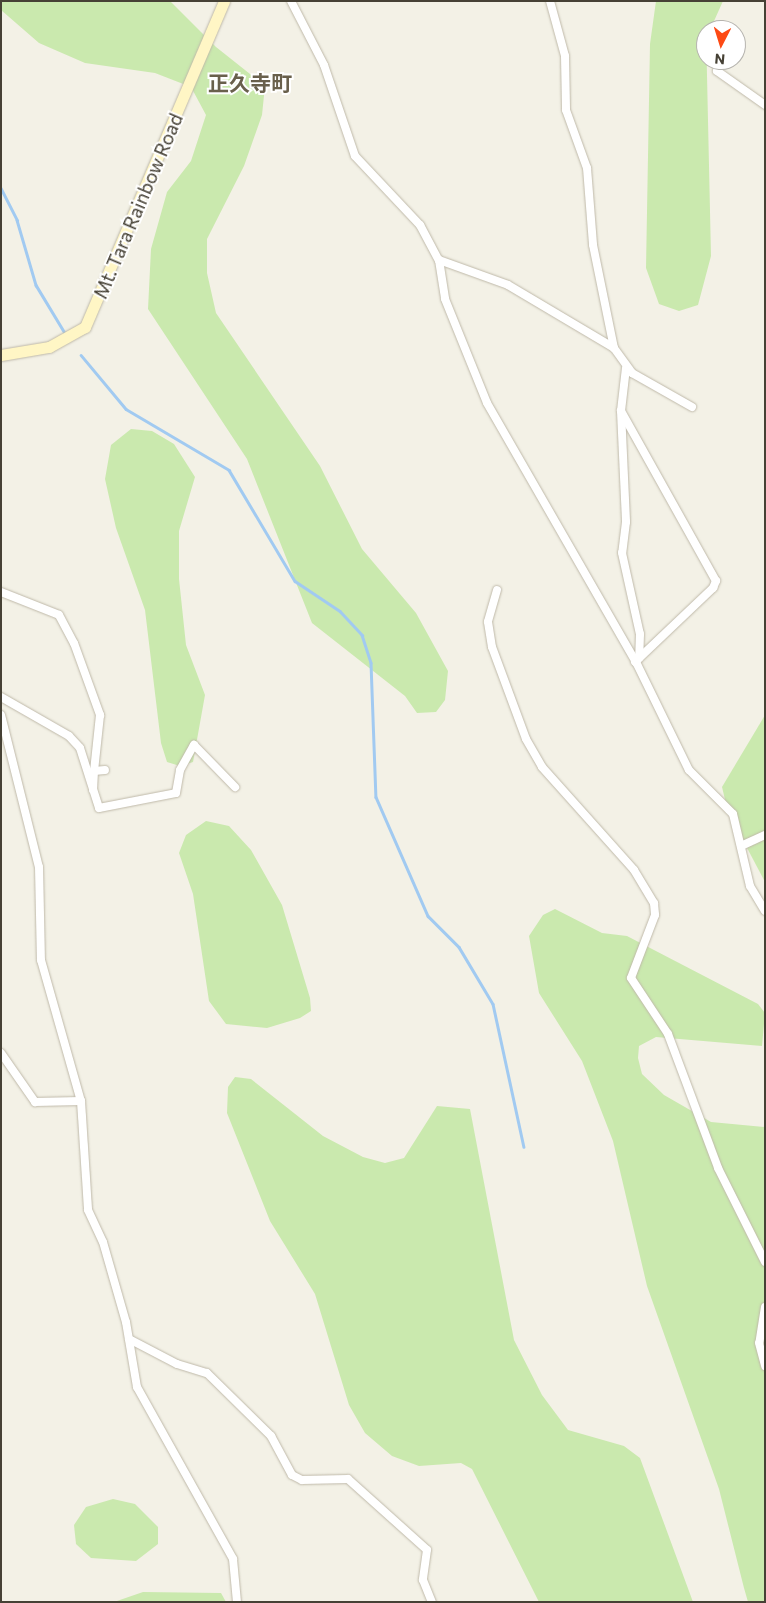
<!DOCTYPE html>
<meta charset="utf-8">
<style>
body{margin:0}
#map{position:relative;width:766px;height:1603px;overflow:hidden;background:#f3f1e6;font-family:Commissioner,"Noto Sans JP",sans-serif}
div>[style]{position:absolute}
[style*='--x']{left:calc(var(--x)*1px);top:calc(var(--y)*1px);width:calc(var(--w)*1px);rotate:calc(var(--a)*1deg)}
.green>*{inset:0;background:#cae9ae}
.stream>*{height:2.5px;margin:-1.25px;padding:0 1.25px;transform-origin:1.25px;border-radius:1.25px;background:#a1caf1}
.roads{filter:drop-shadow(0 0 1px #bfb9a9) drop-shadow(0 0 1px #bfb9a9)}
.street>*{height:8px;margin:-4px;padding:0 4px;transform-origin:4px;border-radius:4px;background:#fff}
.secondary>*{height:11px;margin:-5.5px;padding:0 5.5px;transform-origin:5.5px;border-radius:5.5px;background:#fff6c5}
span{translate:-50% -50%;white-space:nowrap;text-align:center;line-height:1.15;-webkit-text-stroke:4px #fff;paint-order:stroke}
.street-label{font-size:19px;color:#464135}
.quarter-label{font-size:21px;color:#69604c;font-weight:700}
.frame{position:absolute;inset:0;border:2px solid #464135;pointer-events:none}
.north{position:absolute;left:696px;top:20px;width:50px;height:50px;box-sizing:border-box;background:#fff;border:1px solid #b5b3ae;border-radius:50%;rotate:185deg;font-size:14px;font-weight:700;line-height:20px;text-align:center;color:#464135}
.north::after{content:'';display:block;margin:auto;width:18px;height:22px;background:#fd4a14;clip-path:polygon(50% 0,100% 100%,50% 72%,0 100%)}
</style>
<div id="map">
<div class="green">
<div style="clip-path:polygon(1px 1px,170px 1px,216px 47px,265px 86px,262px 115px,244px 166px,207px 239px,207px 273px,216px 313px,320px 466px,362px 549px,416px 613px,448px 671px,445px 700px,436px 712px,417px 713px,405px 696px,312px 623px,247px 459px,148px 309px,151px 249px,167px 192px,191px 161px,206px 115px,191px 87px,155px 73px,85px 63px,39px 43px,1px 10px)"></div>
<div style="clip-path:polygon(656px 1px,723px 1px,710px 30px,706px 30px,711px 256px,698px 305px,679px 311px,659px 304px,646px 268px,650px 44px)"></div>
<div style="clip-path:polygon(131px 429px,152px 431px,174px 444px,195px 477px,179px 531px,179px 579px,186px 645px,205px 695px,193px 762px,180px 766px,167px 762px,161px 743px,145px 610px,116px 528px,105px 479px,111px 445px)"></div>
<div style="clip-path:polygon(765px 715px,765px 882px,728px 812px,722px 787px)"></div>
<div style="clip-path:polygon(206px 821px,229px 826px,251px 850px,282px 905px,310px 998px,311px 1011px,300px 1018px,267px 1028px,226px 1024px,209px 1001px,193px 894px,179px 853px,186px 835px)"></div>
<div style="clip-path:polygon(555px 909px,602px 933px,627px 936px,758px 1004px,765px 1013px,762px 1046px,656px 1037px,639px 1046px,638px 1058px,642px 1074px,664px 1095px,711px 1122px,765px 1127px,765px 1602px,748px 1602px,744px 1588px,719px 1489px,647px 1286px,613px 1141px,582px 1061px,539px 993px,529px 936px,543px 915px)"></div>
<div style="clip-path:polygon(235px 1077px,251px 1079px,323px 1136px,363px 1157px,385px 1163px,404px 1158px,437px 1106px,470px 1109px,514px 1340px,542px 1395px,568px 1430px,624px 1446px,640px 1458px,693px 1602px,539px 1602px,472px 1469px,461px 1463px,419px 1466px,392px 1456px,365px 1433px,349px 1405px,315px 1294px,270px 1221px,227px 1113px,228px 1087px)"></div>
<div style="clip-path:polygon(113px 1499px,135px 1504px,158px 1527px,158px 1544px,136px 1561px,91px 1558px,76px 1544px,74px 1525px,86px 1507px)"></div>
<div style="clip-path:polygon(143px 1592px,221px 1593px,226px 1602px,114px 1602px)"></div>
</div>
<div class="stream">
<div style="--x:1;--y:188;--w:36;--a:63"></div>
<div style="--x:17;--y:220;--w:68;--a:73.7"></div>
<div style="--x:36;--y:285;--w:56;--a:58.9"></div>
<div style="--x:81;--y:355;--w:70;--a:50.2"></div>
<div style="--x:126;--y:409;--w:120;--a:30.6"></div>
<div style="--x:229;--y:470;--w:129;--a:59.3"></div>
<div style="--x:295;--y:581;--w:54;--a:33.7"></div>
<div style="--x:340;--y:611;--w:33;--a:47"></div>
<div style="--x:362;--y:635;--w:29;--a:72"></div>
<div style="--x:371;--y:663;--w:134;--a:87.9"></div>
<div style="--x:376;--y:797;--w:130;--a:66.4"></div>
<div style="--x:428;--y:916;--w:44;--a:45"></div>
<div style="--x:459;--y:947;--w:66;--a:59.2"></div>
<div style="--x:493;--y:1004;--w:146;--a:77.8"></div>
</div>
<div class="roads">
<div class="street">
<div style="--x:291;--y:1;--w:72;--a:62.7"></div>
<div style="--x:324;--y:65;--w:96;--a:71.2"></div>
<div style="--x:355;--y:156;--w:95;--a:46.7"></div>
<div style="--x:420;--y:225;--w:40;--a:62"></div>
<div style="--x:439;--y:260;--w:39;--a:81"></div>
<div style="--x:445;--y:299;--w:112;--a:68"></div>
<div style="--x:487;--y:403;--w:301;--a:60.1"></div>
<div style="--x:637;--y:664;--w:118;--a:63.9"></div>
<div style="--x:689;--y:770;--w:62;--a:45"></div>
<div style="--x:733;--y:814;--w:74;--a:76.7"></div>
<div style="--x:750;--y:886;--w:29;--a:59"></div>
<div style="--x:550;--y:1;--w:57;--a:74.7"></div>
<div style="--x:565;--y:56;--w:54;--a:88.9"></div>
<div style="--x:566;--y:110;--w:62;--a:70.1"></div>
<div style="--x:587;--y:168;--w:77;--a:85.5"></div>
<div style="--x:593;--y:245;--w:105;--a:78.5"></div>
<div style="--x:614;--y:348;--w:31;--a:54"></div>
<div style="--x:632;--y:373;--w:69;--a:29.5"></div>
<div style="--x:719;--y:60;--w:11;--a:100"></div>
<div style="--x:717;--y:71;--w:59;--a:35.3"></div>
<div style="--x:439;--y:260;--w:73;--a:19.9"></div>
<div style="--x:508;--y:285;--w:123;--a:30.7"></div>
<div style="--x:621;--y:411;--w:43;--a:-83.4"></div>
<div style="--x:497;--y:590;--w:33;--a:106"></div>
<div style="--x:488;--y:622;--w:25;--a:81"></div>
<div style="--x:492;--y:647;--w:98;--a:69.7"></div>
<div style="--x:526;--y:739;--w:32;--a:60"></div>
<div style="--x:542;--y:767;--w:138;--a:48.2"></div>
<div style="--x:634;--y:870;--w:39;--a:59"></div>
<div style="--x:654;--y:903;--w:12;--a:85"></div>
<div style="--x:655;--y:915;--w:67;--a:110.9"></div>
<div style="--x:631;--y:978;--w:67;--a:56.5"></div>
<div style="--x:668;--y:1034;--w:143;--a:69.5"></div>
<div style="--x:718;--y:1168;--w:105;--a:63.4"></div>
<div style="--x:1;--y:592;--w:62;--a:21.6"></div>
<div style="--x:59;--y:615;--w:32;--a:62"></div>
<div style="--x:74;--y:643;--w:77;--a:70.1"></div>
<div style="--x:100;--y:715;--w:56;--a:96.1"></div>
<div style="--x:635;--y:662;--w:108;--a:-43.5"></div>
<div style="--x:713;--y:588;--w:8;--a:-67"></div>
<div style="--x:716;--y:581;--w:195;--a:-119.2"></div>
<div style="--x:621;--y:411;--w:111;--a:87.4"></div>
<div style="--x:626;--y:522;--w:31;--a:97"></div>
<div style="--x:622;--y:553;--w:83;--a:77.5"></div>
<div style="--x:640;--y:634;--w:24;--a:92"></div>
<div style="--x:1;--y:697;--w:78;--a:29.8"></div>
<div style="--x:69;--y:736;--w:16;--a:47"></div>
<div style="--x:80;--y:748;--w:63;--a:72.4"></div>
<div style="--x:99;--y:808;--w:78;--a:-11"></div>
<div style="--x:176;--y:793;--w:23;--a:-80"></div>
<div style="--x:180;--y:770;--w:29;--a:-61"></div>
<div style="--x:194;--y:745;--w:59;--a:45.7"></div>
<div style="--x:1;--y:715;--w:157;--a:76"></div>
<div style="--x:39;--y:867;--w:93;--a:88.8"></div>
<div style="--x:41;--y:960;--w:147;--a:74.2"></div>
<div style="--x:81;--y:1101;--w:109;--a:86.3"></div>
<div style="--x:88;--y:1210;--w:35;--a:65"></div>
<div style="--x:103;--y:1242;--w:83;--a:74"></div>
<div style="--x:126;--y:1322;--w:66;--a:80.4"></div>
<div style="--x:137;--y:1387;--w:197;--a:60.8"></div>
<div style="--x:233;--y:1559;--w:43;--a:84.7"></div>
<div style="--x:93;--y:790;--w:19;--a:-87"></div>
<div style="--x:94;--y:771;--w:11;--a:-5"></div>
<div style="--x:741;--y:846;--w:26;--a:-25"></div>
<div style="--x:1;--y:1053;--w:60;--a:55.2"></div>
<div style="--x:35;--y:1102;--w:46;--a:-1.2"></div>
<div style="--x:765;--y:1307;--w:36;--a:99"></div>
<div style="--x:759;--y:1343;--w:24;--a:75"></div>
<div style="--x:129;--y:1339;--w:54;--a:27.5"></div>
<div style="--x:177;--y:1364;--w:31;--a:17"></div>
<div style="--x:207;--y:1373;--w:90;--a:44.5"></div>
<div style="--x:271;--y:1436;--w:44;--a:61.7"></div>
<div style="--x:292;--y:1475;--w:11;--a:27"></div>
<div style="--x:302;--y:1480;--w:46;--a:-1.2"></div>
<div style="--x:348;--y:1479;--w:106;--a:41.9"></div>
<div style="--x:427;--y:1550;--w:30;--a:98"></div>
<div style="--x:423;--y:1580;--w:24;--a:68"></div>
</div>
<div class="secondary">
<div style="--x:1;--y:355;--w:49;--a:-9.5"></div>
<div style="--x:49;--y:347;--w:41;--a:-29.1"></div>
<div style="--x:85;--y:327;--w:354;--a:-66.9"></div>
</div>
</div>
<div class="street-label">
<span style="left:138px;top:206px;rotate:-67deg">Mt. Tara Rainbow Road</span>
</div>
<div class="quarter-label">
<span style="left:250px;top:83px">正久寺町</span>
</div>
<div class="frame"></div>
<div class="north">N</div>
</div>
